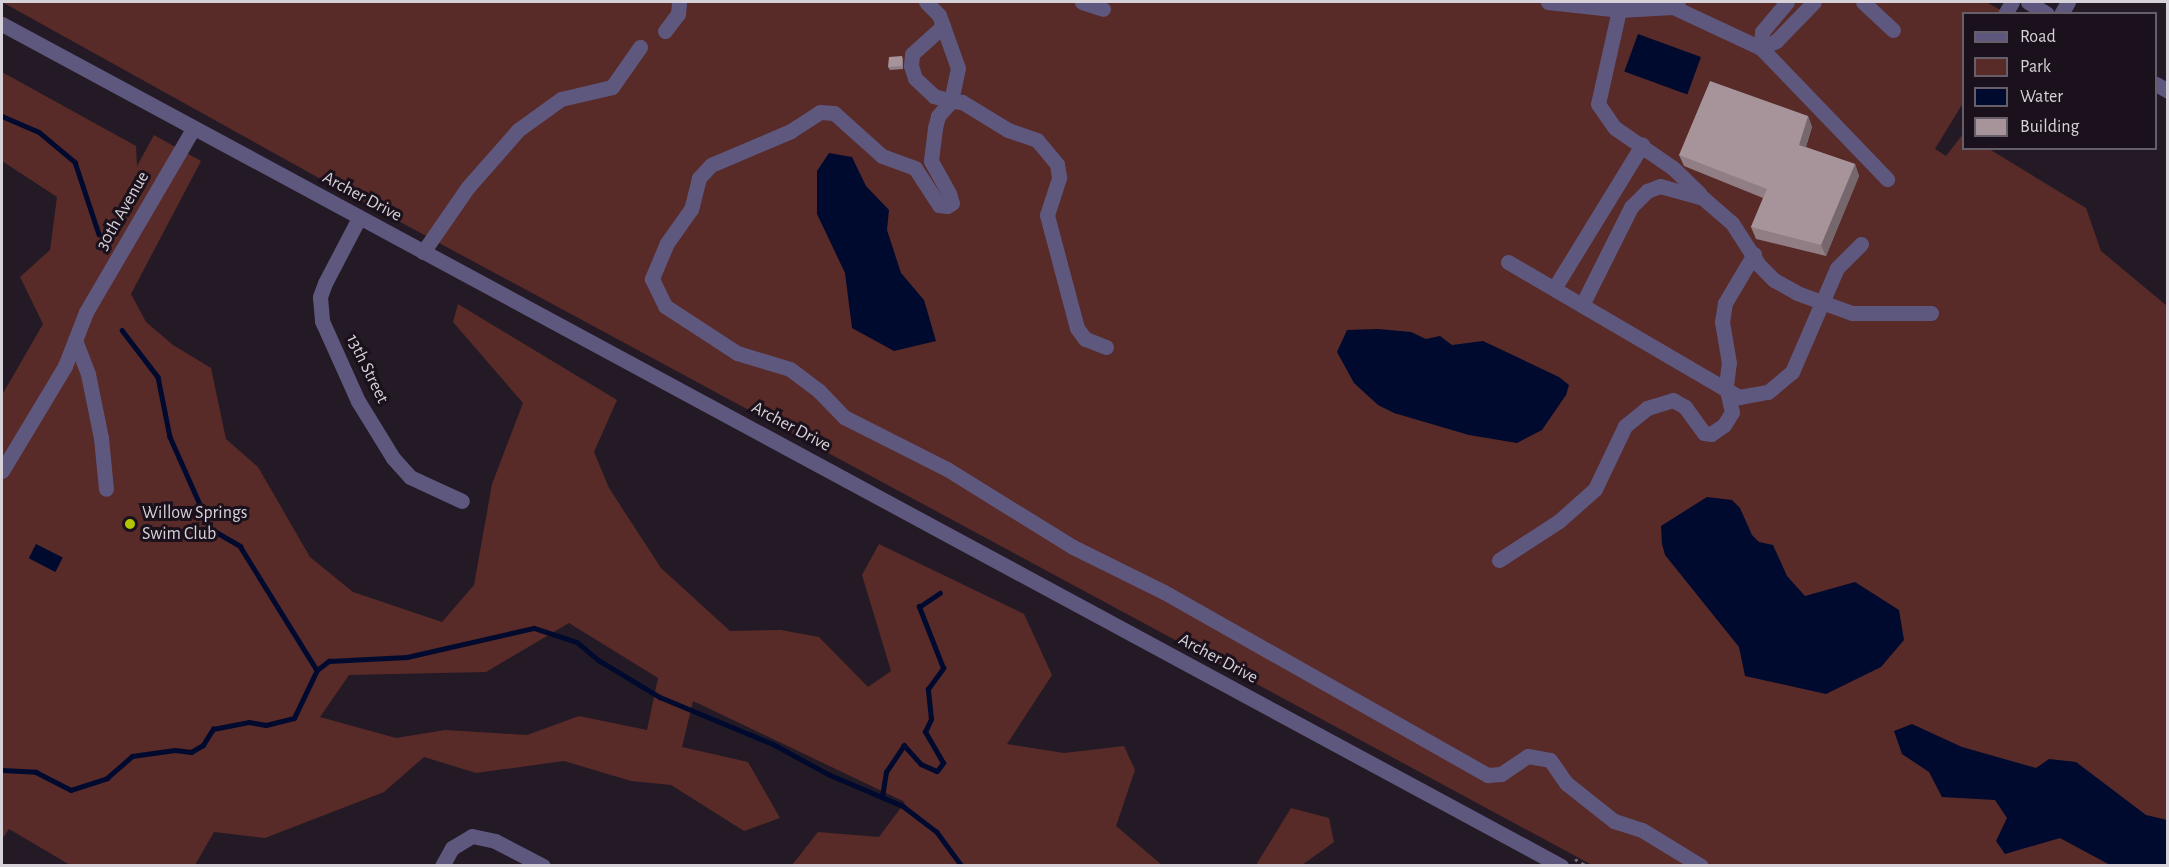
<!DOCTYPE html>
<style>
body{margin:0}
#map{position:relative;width:2169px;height:867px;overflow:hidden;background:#241a25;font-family:"Alegreya Sans",sans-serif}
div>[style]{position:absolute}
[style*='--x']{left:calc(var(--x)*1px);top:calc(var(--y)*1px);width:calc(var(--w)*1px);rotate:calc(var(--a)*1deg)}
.green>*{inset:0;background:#582a28}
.water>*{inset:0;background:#000a2e;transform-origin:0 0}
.stream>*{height:4.5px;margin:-2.25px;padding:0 2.25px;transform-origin:2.25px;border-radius:2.25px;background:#000a2e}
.path>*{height:3px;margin-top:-1.5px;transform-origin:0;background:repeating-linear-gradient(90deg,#736b75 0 3px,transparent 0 7.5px)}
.minor>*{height:15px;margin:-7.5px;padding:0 7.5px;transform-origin:7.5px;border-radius:7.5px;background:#5e587f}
.wall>*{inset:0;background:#907e84}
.shaded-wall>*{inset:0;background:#75676c}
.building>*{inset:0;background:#a7939a}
.dots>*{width:16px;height:16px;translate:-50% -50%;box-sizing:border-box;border:3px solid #1a111c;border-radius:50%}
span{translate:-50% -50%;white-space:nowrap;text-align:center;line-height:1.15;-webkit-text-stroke:6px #1a111c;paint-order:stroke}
.street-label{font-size:18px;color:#d7d1d9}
.poi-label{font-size:18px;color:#d7d1d9}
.left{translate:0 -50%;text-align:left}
.frame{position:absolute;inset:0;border:3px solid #d7d1d9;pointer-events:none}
.legend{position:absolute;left:1962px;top:12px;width:195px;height:138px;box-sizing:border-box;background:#1a111c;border:2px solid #665e68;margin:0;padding:8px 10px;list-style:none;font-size:18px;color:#d7d1d9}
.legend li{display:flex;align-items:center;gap:12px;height:30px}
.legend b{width:30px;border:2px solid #665e68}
</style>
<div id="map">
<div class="green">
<div style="clip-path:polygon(2px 2px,1986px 2px,2006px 13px,1964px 14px,1963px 103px,1935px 149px,1946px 156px,1963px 134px,1964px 148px,1989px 149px,2086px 208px,2101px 251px,2167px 306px,2167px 865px,1592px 865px,328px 183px)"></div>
<div style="clip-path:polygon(evenodd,2px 72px,136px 146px,137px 166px,154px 135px,201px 161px,131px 294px,146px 322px,173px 345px,211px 368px,226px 439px,258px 467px,310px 557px,353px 592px,442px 622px,474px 585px,492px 484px,523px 403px,453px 322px,458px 304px,617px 400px,594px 452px,609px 488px,661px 568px,730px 631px,781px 630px,819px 637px,868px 687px,891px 671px,862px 575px,879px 544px,1024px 614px,1052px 675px,1007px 744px,1064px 753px,1124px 746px,1135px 770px,1116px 826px,1162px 865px,792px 865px,818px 832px,879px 837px,905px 802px,693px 701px,682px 747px,748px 762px,780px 818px,744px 831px,671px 785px,631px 781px,564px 761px,476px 773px,424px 757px,384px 792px,265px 838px,214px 832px,195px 865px,70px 865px,9px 829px,2px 839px,2px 395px,43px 324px,20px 277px,50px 250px,57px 197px,2px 161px,2px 72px,569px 623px,658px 678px,647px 730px,579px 716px,527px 735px,445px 730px,396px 738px,320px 717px,349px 675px,486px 672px,569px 623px)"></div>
<div style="clip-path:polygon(1291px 808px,1329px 818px,1334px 842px,1302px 865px,1256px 865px)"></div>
</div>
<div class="water">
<div style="left:1638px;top:34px;width:67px;height:40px;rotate:20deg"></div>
<div style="clip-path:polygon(829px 153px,852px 157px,866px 186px,889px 210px,887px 230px,901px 273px,924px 300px,936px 341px,894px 351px,852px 328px,845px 273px,817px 214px,817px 171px)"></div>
<div style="clip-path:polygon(1378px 329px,1411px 332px,1426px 339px,1440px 336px,1452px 345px,1483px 341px,1559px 377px,1569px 385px,1566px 395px,1542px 430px,1517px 443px,1469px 435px,1394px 413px,1378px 405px,1354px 383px,1337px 352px,1347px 330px)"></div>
<div style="clip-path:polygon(1707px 497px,1732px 500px,1740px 508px,1752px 535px,1759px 542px,1773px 545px,1787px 576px,1805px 596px,1855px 582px,1899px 610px,1904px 640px,1881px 667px,1826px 694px,1745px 676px,1739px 647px,1665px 555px,1662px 544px,1661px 526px)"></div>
<div style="left:36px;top:544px;width:30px;height:16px;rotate:27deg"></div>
<div style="clip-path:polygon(1912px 724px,1962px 747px,2036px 768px,2049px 759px,2076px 762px,2146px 815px,2167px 820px,2167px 865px,2110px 865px,2060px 838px,2005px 854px,1996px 841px,2007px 818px,1995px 800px,1942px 797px,1929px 772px,1902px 754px,1894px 731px)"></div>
</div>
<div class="stream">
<div style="--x:2;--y:116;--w:40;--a:23.4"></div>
<div style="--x:39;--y:132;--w:47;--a:39.8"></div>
<div style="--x:75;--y:162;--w:76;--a:71.6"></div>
<div style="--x:122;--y:330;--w:59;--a:52.5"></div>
<div style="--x:158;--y:377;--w:61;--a:78.7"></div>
<div style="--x:170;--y:437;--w:101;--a:66"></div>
<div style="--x:211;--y:529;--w:34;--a:30"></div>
<div style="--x:240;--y:546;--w:146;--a:58.2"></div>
<div style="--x:2;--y:770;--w:34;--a:3"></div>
<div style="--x:36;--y:772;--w:39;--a:27"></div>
<div style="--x:71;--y:790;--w:38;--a:-18"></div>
<div style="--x:107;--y:778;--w:33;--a:-41"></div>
<div style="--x:132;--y:756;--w:43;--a:-7.9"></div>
<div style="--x:175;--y:750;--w:16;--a:7"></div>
<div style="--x:191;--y:752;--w:14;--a:-30"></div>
<div style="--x:203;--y:745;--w:19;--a:-58"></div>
<div style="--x:213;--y:729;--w:37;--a:-11"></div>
<div style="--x:249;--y:722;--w:17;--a:10"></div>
<div style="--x:266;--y:725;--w:29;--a:-14"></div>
<div style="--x:294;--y:718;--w:53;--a:-64.4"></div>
<div style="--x:317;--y:670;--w:15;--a:-37"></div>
<div style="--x:329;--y:661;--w:78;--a:-2.9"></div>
<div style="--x:407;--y:657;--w:130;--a:-12.9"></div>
<div style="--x:534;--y:628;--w:45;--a:18"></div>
<div style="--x:577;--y:642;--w:30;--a:40"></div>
<div style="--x:600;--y:661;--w:70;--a:31"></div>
<div style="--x:660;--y:697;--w:122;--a:22.6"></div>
<div style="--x:773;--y:744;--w:63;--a:28.6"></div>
<div style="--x:828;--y:774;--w:82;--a:23.1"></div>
<div style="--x:903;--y:806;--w:43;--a:37.4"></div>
<div style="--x:937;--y:832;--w:42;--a:53.7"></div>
<div style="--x:882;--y:797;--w:25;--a:-81"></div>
<div style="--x:886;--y:772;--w:32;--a:-56"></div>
<div style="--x:904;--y:745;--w:25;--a:48"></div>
<div style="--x:921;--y:764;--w:17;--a:24"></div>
<div style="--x:937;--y:771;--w:10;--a:-53"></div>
<div style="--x:943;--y:763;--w:36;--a:-120"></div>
<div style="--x:925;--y:732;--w:14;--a:-65"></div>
<div style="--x:931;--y:719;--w:30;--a:-96"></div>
<div style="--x:928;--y:689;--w:26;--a:-54"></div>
<div style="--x:943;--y:668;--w:66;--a:-111.5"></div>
<div style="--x:919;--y:607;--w:25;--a:-34"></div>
</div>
<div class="path">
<div style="--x:1575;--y:859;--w:14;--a:30"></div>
</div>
<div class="minor">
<div style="--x:926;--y:2;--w:18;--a:45"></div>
<div style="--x:939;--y:15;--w:56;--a:70.3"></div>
<div style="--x:958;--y:68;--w:34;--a:102"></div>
<div style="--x:951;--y:101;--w:18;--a:-164"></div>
<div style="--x:934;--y:96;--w:26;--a:-137"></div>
<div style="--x:915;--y:78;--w:13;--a:-108"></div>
<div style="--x:911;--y:66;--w:12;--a:-85"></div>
<div style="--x:912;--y:54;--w:42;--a:-42.1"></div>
<div style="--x:1082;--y:2;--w:22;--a:18"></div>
<div style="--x:1548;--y:2;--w:71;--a:6.4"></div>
<div style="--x:1619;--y:10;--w:96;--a:102.6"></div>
<div style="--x:1598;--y:104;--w:29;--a:55"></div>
<div style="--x:1615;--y:128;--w:70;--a:34.6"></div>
<div style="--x:1673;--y:168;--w:37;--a:44"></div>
<div style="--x:1787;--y:2;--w:39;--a:130"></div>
<div style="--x:1762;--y:32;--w:16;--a:94"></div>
<div style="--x:1761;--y:48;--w:17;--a:-25"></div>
<div style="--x:1776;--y:41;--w:54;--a:-45.7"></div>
<div style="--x:1863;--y:2;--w:41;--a:43"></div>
<div style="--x:2028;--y:2;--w:22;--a:32"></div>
<div style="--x:1673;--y:7;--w:97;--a:25"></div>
<div style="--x:1761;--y:48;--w:182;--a:46.1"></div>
<div style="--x:1619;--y:10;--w:54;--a:-3.2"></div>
<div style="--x:1673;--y:7;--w:7;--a:-45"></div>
<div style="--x:2005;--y:14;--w:14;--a:-60"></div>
<div style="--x:2061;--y:14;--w:14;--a:-60"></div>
<div style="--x:2;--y:24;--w:1772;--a:28.37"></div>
<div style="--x:665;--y:31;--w:21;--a:-53"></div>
<div style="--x:678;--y:14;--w:12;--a:-85"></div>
<div style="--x:2156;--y:84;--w:14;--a:30"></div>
<div style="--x:359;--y:218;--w:73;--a:117.6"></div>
<div style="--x:325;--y:283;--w:15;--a:110"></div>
<div style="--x:320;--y:297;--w:24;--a:85"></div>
<div style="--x:322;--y:321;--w:88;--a:65.8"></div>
<div style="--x:358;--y:401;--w:67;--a:58.4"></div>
<div style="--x:393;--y:458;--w:25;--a:48"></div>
<div style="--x:410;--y:477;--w:57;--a:24.8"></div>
<div style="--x:423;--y:252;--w:79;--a:-55.3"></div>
<div style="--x:468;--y:187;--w:76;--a:-48.7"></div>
<div style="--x:518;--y:130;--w:53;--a:-35.8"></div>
<div style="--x:561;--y:99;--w:52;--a:-13.2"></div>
<div style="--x:612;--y:87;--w:49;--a:-55"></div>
<div style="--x:1508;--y:262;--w:268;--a:30.3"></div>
<div style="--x:1739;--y:397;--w:29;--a:-10"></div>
<div style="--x:1768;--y:392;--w:31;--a:-40"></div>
<div style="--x:1792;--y:372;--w:113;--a:-66.6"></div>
<div style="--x:1837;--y:268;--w:34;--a:-45"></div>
<div style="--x:1555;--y:287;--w:167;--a:-58.5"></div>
<div style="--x:1582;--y:305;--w:110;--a:-63.4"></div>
<div style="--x:1631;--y:207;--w:23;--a:-45"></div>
<div style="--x:1647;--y:191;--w:14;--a:-21"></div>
<div style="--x:1660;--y:186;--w:45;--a:15.6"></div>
<div style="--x:1703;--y:198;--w:38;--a:41"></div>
<div style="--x:1732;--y:223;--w:50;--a:57.3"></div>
<div style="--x:1759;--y:265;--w:21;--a:45"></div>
<div style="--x:1774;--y:280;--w:26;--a:29"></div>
<div style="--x:1797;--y:293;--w:59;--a:20"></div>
<div style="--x:1852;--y:313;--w:79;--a:0"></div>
<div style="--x:75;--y:340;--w:36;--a:69"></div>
<div style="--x:88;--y:374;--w:65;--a:78.5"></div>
<div style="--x:101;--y:438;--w:51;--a:84.4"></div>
<div style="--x:1106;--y:347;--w:22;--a:-159"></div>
<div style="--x:1085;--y:339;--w:14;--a:-126"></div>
<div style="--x:1077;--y:328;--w:117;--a:-104.9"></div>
<div style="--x:1047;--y:215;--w:40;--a:-72"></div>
<div style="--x:1059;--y:177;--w:13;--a:-99"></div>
<div style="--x:1057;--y:164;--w:31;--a:-130"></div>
<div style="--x:1037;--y:140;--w:31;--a:-161"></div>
<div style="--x:1008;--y:130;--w:54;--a:-148.7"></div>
<div style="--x:962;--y:102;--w:11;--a:-175"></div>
<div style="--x:951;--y:101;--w:20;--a:131"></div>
<div style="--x:938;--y:116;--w:12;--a:104"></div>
<div style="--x:935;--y:128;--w:33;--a:97"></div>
<div style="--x:931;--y:161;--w:38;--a:61"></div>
<div style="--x:949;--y:194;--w:9;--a:72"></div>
<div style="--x:952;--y:203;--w:6;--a:149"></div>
<div style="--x:947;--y:206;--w:8;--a:-173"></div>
<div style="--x:939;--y:205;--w:44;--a:-123"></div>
<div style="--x:915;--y:168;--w:35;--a:-160"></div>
<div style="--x:882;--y:156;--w:64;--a:-138.1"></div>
<div style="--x:834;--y:113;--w:14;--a:-176"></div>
<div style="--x:820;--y:112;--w:35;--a:147"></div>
<div style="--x:791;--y:131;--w:87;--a:157"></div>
<div style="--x:711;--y:165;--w:18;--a:133"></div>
<div style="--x:699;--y:178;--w:32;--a:104"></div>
<div style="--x:691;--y:209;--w:42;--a:125.2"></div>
<div style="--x:667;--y:243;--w:39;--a:113"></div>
<div style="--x:652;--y:279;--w:30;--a:64"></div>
<div style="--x:665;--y:306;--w:86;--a:33.1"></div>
<div style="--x:737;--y:353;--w:55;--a:16.8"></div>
<div style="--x:790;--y:369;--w:36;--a:37"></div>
<div style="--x:819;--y:391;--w:36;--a:46"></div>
<div style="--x:844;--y:417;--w:115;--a:26.8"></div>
<div style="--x:947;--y:469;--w:148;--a:31.8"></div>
<div style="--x:1073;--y:547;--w:102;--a:26.3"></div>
<div style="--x:1164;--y:592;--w:372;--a:29.5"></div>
<div style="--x:1488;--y:775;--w:13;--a:-4"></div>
<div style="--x:1501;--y:774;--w:32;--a:-34"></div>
<div style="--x:1528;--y:756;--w:22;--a:10"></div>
<div style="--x:1550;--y:760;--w:28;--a:55"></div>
<div style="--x:1566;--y:783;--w:61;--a:38.4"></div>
<div style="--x:1614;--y:821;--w:29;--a:18"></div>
<div style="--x:1642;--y:830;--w:69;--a:31.4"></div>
<div style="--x:2;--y:471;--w:122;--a:-59"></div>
<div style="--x:65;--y:366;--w:58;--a:-68.7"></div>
<div style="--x:86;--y:312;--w:212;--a:-59.7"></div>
<div style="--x:1499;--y:560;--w:72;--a:-33"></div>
<div style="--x:1559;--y:521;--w:48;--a:-41.6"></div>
<div style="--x:1595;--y:489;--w:70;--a:-64.5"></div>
<div style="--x:1625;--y:426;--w:28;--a:-39"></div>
<div style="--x:1647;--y:408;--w:27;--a:-17"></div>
<div style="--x:1673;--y:400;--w:14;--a:30"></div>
<div style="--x:1685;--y:407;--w:32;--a:54"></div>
<div style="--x:1704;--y:433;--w:7;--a:8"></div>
<div style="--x:1711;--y:434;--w:16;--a:-35"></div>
<div style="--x:1724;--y:425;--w:15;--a:-58"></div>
<div style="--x:1732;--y:412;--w:27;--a:-103"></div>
<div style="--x:1726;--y:386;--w:23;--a:-83"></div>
<div style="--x:1729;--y:363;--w:42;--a:-99.7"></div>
<div style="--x:1722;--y:322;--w:19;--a:-81"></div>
<div style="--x:1725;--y:303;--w:57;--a:-59.4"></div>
<div style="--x:442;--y:866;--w:21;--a:-61"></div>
<div style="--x:452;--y:848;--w:23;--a:-31"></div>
<div style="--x:472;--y:836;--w:24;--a:12"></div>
<div style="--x:495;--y:841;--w:54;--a:27.5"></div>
</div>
<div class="wall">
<div style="clip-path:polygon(902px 56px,903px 59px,903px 69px,890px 70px,888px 67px)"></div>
<div style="clip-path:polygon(1808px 116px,1812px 127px,1806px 147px,1855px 164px,1859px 176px,1826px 256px,1756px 239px,1751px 227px,1763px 198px,1684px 166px,1679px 155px)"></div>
</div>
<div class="shaded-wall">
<div style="clip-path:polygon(1808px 116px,1812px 127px,1803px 156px,1799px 145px)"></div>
<div style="clip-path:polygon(1855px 164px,1859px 176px,1826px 256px,1821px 245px)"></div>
</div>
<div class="building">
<div style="clip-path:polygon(902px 56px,902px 66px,888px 67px,889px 57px)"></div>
<div style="clip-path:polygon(1710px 81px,1808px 116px,1799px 145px,1855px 164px,1821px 245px,1751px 227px,1767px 189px,1679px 155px)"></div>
</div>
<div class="dots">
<div style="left:130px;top:524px;background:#b1c500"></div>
</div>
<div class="street-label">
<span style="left:362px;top:197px;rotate:28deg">Archer Drive</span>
<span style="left:123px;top:211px;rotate:-60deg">30th Avenue</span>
<span style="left:367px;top:369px;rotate:64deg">13th Street</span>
<span style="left:791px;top:427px;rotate:28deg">Archer Drive</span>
<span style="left:1218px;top:659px;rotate:28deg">Archer Drive</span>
</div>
<div class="poi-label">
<span class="left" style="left:142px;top:524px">Willow Springs<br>Swim Club</span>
</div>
<div class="frame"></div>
<ul class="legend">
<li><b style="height:8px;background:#5e587f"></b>Road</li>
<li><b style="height:16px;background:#582a28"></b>Park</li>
<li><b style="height:16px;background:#000a2e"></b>Water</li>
<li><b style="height:16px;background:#a7939a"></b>Building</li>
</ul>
</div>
